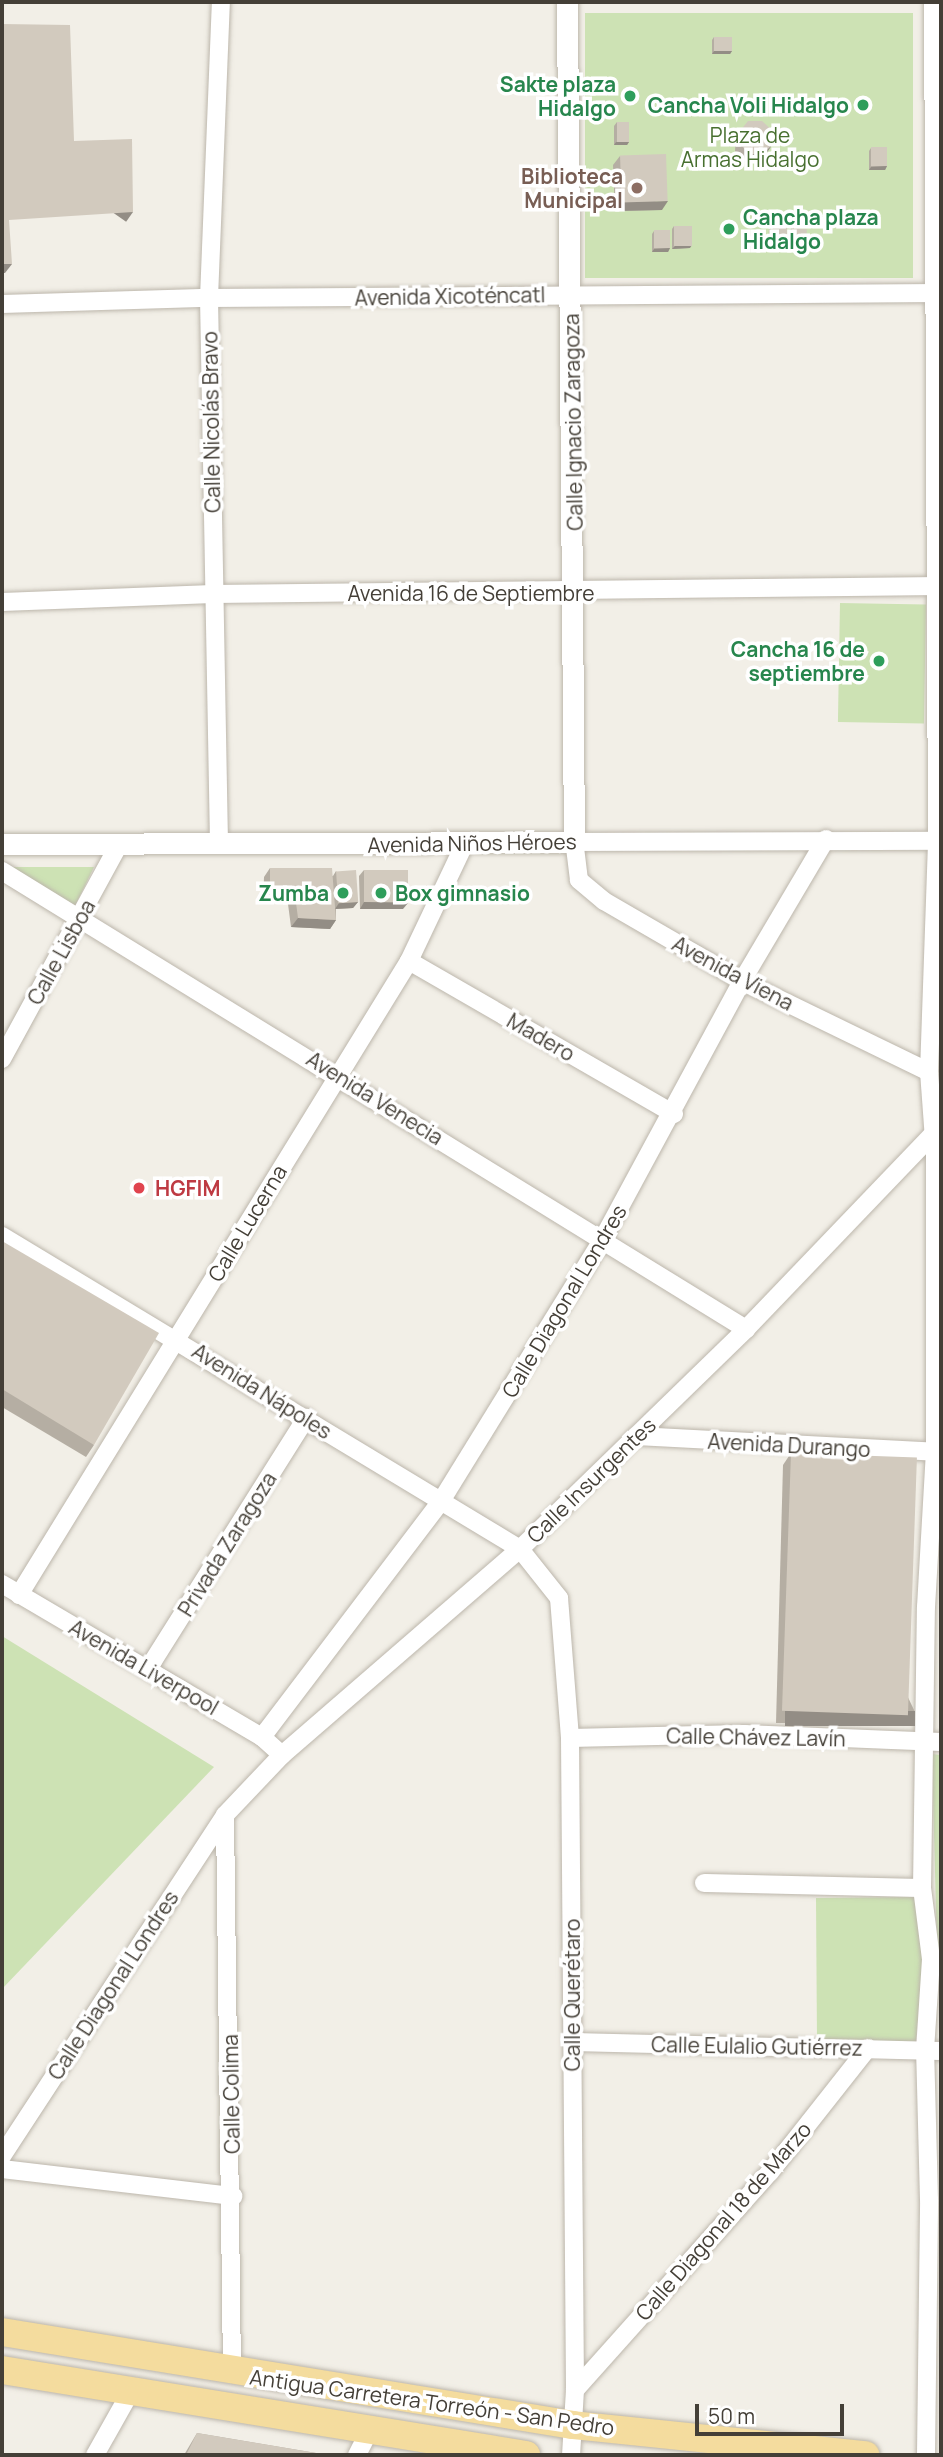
<!DOCTYPE html>
<meta charset="utf-8">
<style>
body{margin:0}
#map{position:relative;width:943px;height:2457px;overflow:hidden;background:#f2efe7;font-family:Manrope,sans-serif}
div>[style]{position:absolute}
[style*='--x']{left:calc(var(--x)*1px);top:calc(var(--y)*1px);width:calc(var(--w)*1px);rotate:calc(var(--a)*1deg)}
.green>*{inset:0;background:#cde2b4;transform-origin:0 0}
.roads{filter:drop-shadow(0 0 2px #bcb6ab) drop-shadow(0 0 2px #bcb6ab)}
.minor>*{height:18px;margin:-9px;padding:0 9px;transform-origin:9px;border-radius:9px;background:#fff}
.tertiary>*{height:21px;margin:-10.5px;padding:0 10.5px;transform-origin:10.5px;border-radius:10.5px;background:#fff}
.primary>*{height:28px;margin:-14px;padding:0 14px;transform-origin:14px;border-radius:14px;background:#f4dc9e}
.wall>*{inset:0;background:#b5aea3}
.shaded-wall>*{inset:0;background:#938d85;transform-origin:0 0}
.building>*{inset:0;background:#d2cabe;transform-origin:0 0}
.dots>*{width:19px;height:19px;translate:-50% -50%;box-sizing:border-box;border:4px solid #fff;border-radius:50%}
span{translate:-50% -50%;white-space:nowrap;text-align:center;line-height:1.15;-webkit-text-stroke:7px #fff;paint-order:stroke}
.leisure-label{font-size:21px;color:#27864d;font-weight:700}
.right{translate:-100% -50%;text-align:right}
.left{translate:0 -50%;text-align:left}
.park-label{font-size:21px;color:#487030}
.education-label{font-size:21px;color:#785e54;font-weight:700}
.street-label{font-size:21px;color:#443f37}
.health-label{font-size:21px;color:#be3a42;font-weight:700}
.frame{position:absolute;inset:0;border:4px solid #443f37;pointer-events:none}
.scale{position:absolute;left:695px;top:2404px;width:149px;height:32px;box-sizing:border-box;border:4px solid #443f37;border-top:0;padding-left:9px;font-size:21px;line-height:24px;white-space:nowrap;color:#443f37;-webkit-text-stroke:5px #fff;paint-order:stroke}
</style>
<div id="map">
<div class="green">
<div style="left:913px;top:13px;width:265px;height:328px;rotate:90deg"></div>
<div style="left:840px;top:603px;width:86px;height:119px;rotate:1deg"></div>
<div style="clip-path:polygon(7px 867px,94px 867px,74px 908px)"></div>
<div style="clip-path:polygon(2px 1636px,214px 1767px,2px 1989px)"></div>
<div style="clip-path:polygon(932px 1754px,941px 1755px,941px 1944px,937px 1949px)"></div>
<div style="clip-path:polygon(918px 1897px,924px 1961px,915px 2050px,817px 2042px,816px 1898px)"></div>
</div>
<div class="roads">
<div class="minor">
<div style="--x:2;--y:304;--w:207;--a:-1.7"></div>
<div style="--x:209;--y:298;--w:732;--a:-0.39"></div>
<div style="--x:2;--y:602;--w:211;--a:-2.2"></div>
<div style="--x:213;--y:594;--w:728;--a:-0.63"></div>
<div style="--x:219;--y:843;--w:545;--a:-91.05"></div>
<div style="--x:209;--y:298;--w:296;--a:-87.7"></div>
<div style="--x:2;--y:871;--w:874;--a:31.62"></div>
<div style="--x:409;--y:961;--w:306;--a:30"></div>
<div style="--x:2;--y:1059;--w:245;--a:-61.4"></div>
<div style="--x:929;--y:1072;--w:208;--a:-154.1"></div>
<div style="--x:742;--y:981;--w:160;--a:-149.9"></div>
<div style="--x:604;--y:901;--w:33;--a:-140"></div>
<div style="--x:579;--y:880;--w:38;--a:-97"></div>
<div style="--x:574;--y:842;--w:367;--a:-0.2"></div>
<div style="--x:2;--y:1236;--w:605;--a:31.14"></div>
<div style="--x:520;--y:1549;--w:63;--a:51.5"></div>
<div style="--x:559;--y:1598;--w:140;--a:85.5"></div>
<div style="--x:570;--y:1738;--w:652;--a:89.56"></div>
<div style="--x:575;--y:2390;--w:65;--a:93.5"></div>
<div style="--x:636;--y:1436;--w:305;--a:3"></div>
<div style="--x:2;--y:1584;--w:302;--a:30.5"></div>
<div style="--x:262;--y:1737;--w:27;--a:42"></div>
<div style="--x:19;--y:1595;--w:744;--a:-58.4"></div>
<div style="--x:409;--y:961;--w:128;--a:-64.6"></div>
<div style="--x:148;--y:1669;--w:297;--a:-57.8"></div>
<div style="--x:262;--y:1737;--w:296;--a:-52.8"></div>
<div style="--x:441;--y:1501;--w:304;--a:-58.3"></div>
<div style="--x:601;--y:1242;--w:297;--a:-61.6"></div>
<div style="--x:742;--y:981;--w:165;--a:-59.4"></div>
<div style="--x:570;--y:1738;--w:174;--a:-1.3"></div>
<div style="--x:744;--y:1734;--w:197;--a:2.3"></div>
<div style="--x:225;--y:1815;--w:558;--a:89.28"></div>
<div style="--x:704;--y:1883;--w:218;--a:1.3"></div>
<div style="--x:572;--y:2042;--w:369;--a:1.4"></div>
<div style="--x:2;--y:2156;--w:407;--a:-56.8"></div>
<div style="--x:225;--y:1815;--w:83;--a:-46.5"></div>
<div style="--x:282;--y:1755;--w:315;--a:-40.9"></div>
<div style="--x:520;--y:1549;--w:315;--a:-44.2"></div>
<div style="--x:746;--y:1329;--w:276;--a:-46.2"></div>
<div style="--x:2;--y:2169;--w:233;--a:6.7"></div>
<div style="--x:575;--y:2390;--w:292;--a:-48.2"></div>
<div style="--x:770;--y:2172;--w:158;--a:-51.7"></div>
<div style="--x:95;--y:2455;--w:73;--a:-60.6"></div>
<div style="--x:357;--y:2455;--w:28;--a:-63"></div>
<div style="--x:926;--y:2455;--w:255;--a:-89.3"></div>
<div style="--x:929;--y:2200;--w:150;--a:-91.5"></div>
<div style="--x:925;--y:2050;--w:91;--a:-86.2"></div>
<div style="--x:931;--y:1959;--w:72;--a:-97.2"></div>
<div style="--x:922;--y:1888;--w:281;--a:-89.2"></div>
<div style="--x:926;--y:1607;--w:155;--a:-86.7"></div>
<div style="--x:935;--y:1452;--w:299;--a:-90"></div>
<div style="--x:935;--y:1153;--w:81;--a:-94.2"></div>
<div style="--x:929;--y:1072;--w:231;--a:-88"></div>
<div style="--x:937;--y:841;--w:839;--a:-90.27"></div>
</div>
<div class="tertiary">
<div style="--x:2;--y:844;--w:572;--a:-0.2"></div>
<div style="--x:574;--y:842;--w:840;--a:-90.48"></div>
</div>
<div class="primary">
<div style="--x:2;--y:2332;--w:579;--a:9.25"></div>
<div style="--x:573;--y:2425;--w:294;--a:5.9"></div>
<div style="--x:2;--y:2370;--w:531;--a:9.21"></div>
</div>
</div>
<div class="wall">
<div style="clip-path:polygon(714px 37px,732px 51px,730px 54px,712px 54px,712px 40px)"></div>
<div style="clip-path:polygon(617px 122px,629px 142px,627px 145px,614px 145px,614px 126px)"></div>
<div style="clip-path:polygon(740px 131px,768px 151px,757px 161px,744px 161px,735px 151px,736px 137px)"></div>
<div style="clip-path:polygon(871px 148px,887px 166px,885px 170px,869px 170px,869px 151px)"></div>
<div style="clip-path:polygon(620px 156px,662px 210px,615px 211px,613px 165px)"></div>
<div style="clip-path:polygon(674px 226px,690px 248px,672px 249px,672px 229px)"></div>
<div style="clip-path:polygon(771px 227px,785px 248px,768px 247px,769px 230px)"></div>
<div style="clip-path:polygon(792px 228px,804px 247px,789px 247px,789px 231px)"></div>
<div style="clip-path:polygon(654px 231px,670px 248px,668px 252px,652px 252px,652px 234px)"></div>
<div style="clip-path:polygon(270px 868px,333px 876px,336px 871px,358px 902px,353px 908px,336px 909px,336px 920px,330px 929px,291px 927px,288px 904px,263px 903px,264px 877px)"></div>
<div style="clip-path:polygon(364px 870px,403px 909px,360px 909px,359px 876px)"></div>
<div style="clip-path:polygon(2px 1241px,94px 1445px,86px 1457px,2px 1407px)"></div>
<div style="clip-path:polygon(791px 1453px,915px 1712px,906px 1724px,776px 1723px,783px 1465px)"></div>
<div style="clip-path:polygon(197px 2433px,328px 2455px,184px 2455px)"></div>
</div>
<div class="shaded-wall">
<div style="clip-path:polygon(714px 51px,732px 51px,730px 54px,712px 54px)"></div>
<div style="clip-path:polygon(616px 142px,629px 142px,627px 145px,614px 145px)"></div>
<div style="clip-path:polygon(772px 145px,768px 151px,757px 161px,744px 161px,749px 154px)"></div>
<div style="clip-path:polygon(887px 166px,885px 170px,869px 170px,871px 167px)"></div>
<div style="clip-path:polygon(668px 201px,662px 210px,615px 211px,621px 202px)"></div>
<div style="left:133px;top:212px;width:12px;height:124px;rotate:125deg"></div>
<div style="clip-path:polygon(791px 243px,806px 244px,804px 247px,789px 247px)"></div>
<div style="clip-path:polygon(771px 244px,787px 245px,785px 248px,768px 247px)"></div>
<div style="clip-path:polygon(692px 245px,690px 248px,672px 249px,675px 246px)"></div>
<div style="clip-path:polygon(670px 248px,668px 252px,652px 252px,654px 249px)"></div>
<div style="clip-path:polygon(2px 264px,12px 264px,5px 273px,2px 273px)"></div>
<div style="clip-path:polygon(270px 894px,295px 895px,288px 904px,263px 903px)"></div>
<div style="clip-path:polygon(358px 902px,353px 908px,335px 909px,339px 903px)"></div>
<div style="clip-path:polygon(364px 902px,408px 903px,403px 909px,360px 909px)"></div>
<div style="clip-path:polygon(298px 918px,336px 920px,330px 929px,291px 927px)"></div>
<div style="left:785px;top:1711px;width:130px;height:15px"></div>
</div>
<div class="building">
<div style="clip-path:polygon(2px 24px,70px 25px,74px 141px,132px 139px,133px 212px,9px 220px,12px 264px,2px 264px)"></div>
<div style="left:714px;top:37px;width:18px;height:14px"></div>
<div style="clip-path:polygon(748px 121px,762px 121px,773px 131px,772px 145px,762px 155px,749px 154px,740px 144px,740px 131px)"></div>
<div style="left:617px;top:122px;width:12px;height:20px"></div>
<div style="left:887px;top:147px;width:19px;height:16px;rotate:90deg"></div>
<div style="left:666px;top:154px;width:47px;height:46px;rotate:88deg"></div>
<div style="left:674px;top:226px;width:18px;height:20px"></div>
<div style="left:771px;top:227px;width:16px;height:17px"></div>
<div style="left:792px;top:228px;width:15px;height:15px;rotate:4deg"></div>
<div style="left:670px;top:230px;width:18px;height:16px;rotate:90deg"></div>
<div style="clip-path:polygon(270px 868px,332px 868px,336px 920px,298px 918px,295px 895px,270px 894px)"></div>
<div style="left:356px;top:870px;width:32px;height:20px;rotate:86deg"></div>
<div style="left:364px;top:870px;width:44px;height:32px"></div>
<div style="clip-path:polygon(2px 1241px,159px 1333px,94px 1445px,2px 1389px)"></div>
<div style="left:791px;top:1453px;width:126px;height:258px;rotate:2deg"></div>
<div style="clip-path:polygon(197px 2433px,328px 2455px,186px 2455px)"></div>
</div>
<div class="dots">
<div style="left:630px;top:96px;background:#2e9e5b"></div>
<div style="left:863px;top:105px;background:#2e9e5b"></div>
<div style="left:637px;top:188px;background:#8d6e63"></div>
<div style="left:729px;top:229px;background:#2e9e5b"></div>
<div style="left:879px;top:661px;background:#2e9e5b"></div>
<div style="left:343px;top:893px;background:#2e9e5b"></div>
<div style="left:381px;top:893px;background:#2e9e5b"></div>
<div style="left:139px;top:1188px;background:#e0444e"></div>
</div>
<div class="leisure-label">
<span class="right" style="left:616px;top:96px">Sakte plaza<br>Hidalgo</span>
<span class="right" style="left:849px;top:105px">Cancha Voli Hidalgo</span>
<span class="left" style="left:743px;top:229px">Cancha plaza<br>Hidalgo</span>
<span class="right" style="left:865px;top:661px">Cancha 16 de<br>septiembre</span>
<span class="right" style="left:329px;top:893px">Zumba</span>
<span class="left" style="left:395px;top:893px">Box gimnasio</span>
</div>
<div class="park-label">
<span style="left:750px;top:147px">Plaza de<br>Armas Hidalgo</span>
</div>
<div class="education-label">
<span class="right" style="left:623px;top:188px">Biblioteca<br>Municipal</span>
</div>
<div class="street-label">
<span style="left:450px;top:296px;rotate:-1deg">Avenida Xicoténcatl</span>
<span style="left:211px;top:422px;rotate:-91deg">Calle Nicolás Bravo</span>
<span style="left:573px;top:422px;rotate:-91deg">Calle Ignacio Zaragoza</span>
<span style="left:471px;top:593px">Avenida 16 de Septiembre</span>
<span style="left:472px;top:843px;rotate:-1deg">Avenida Niños Héroes</span>
<span style="left:61px;top:952px;rotate:-61deg">Calle Lisboa</span>
<span style="left:733px;top:973px;rotate:28deg">Avenida Viena</span>
<span style="left:541px;top:1037px;rotate:30deg">Madero</span>
<span style="left:375px;top:1098px;rotate:32deg">Avenida Venecia</span>
<span style="left:247px;top:1223px;rotate:-59deg">Calle Lucerna</span>
<span style="left:564px;top:1301px;rotate:-59deg">Calle Diagonal Londres</span>
<span style="left:262px;top:1391px;rotate:32deg">Avenida Nápoles</span>
<span style="left:789px;top:1445px;rotate:3deg">Avenida Durango</span>
<span style="left:591px;top:1480px;rotate:-44deg">Calle Insurgentes</span>
<span style="left:227px;top:1544px;rotate:-58deg">Privada Zaragoza</span>
<span style="left:144px;top:1667px;rotate:30deg">Avenida Liverpool</span>
<span style="left:756px;top:1737px;rotate:1deg">Calle Chávez Lavín</span>
<span style="left:113px;top:1985px;rotate:-57deg">Calle Diagonal Londres</span>
<span style="left:572px;top:1995px;rotate:-90deg">Calle Querétaro</span>
<span style="left:757px;top:2046px;rotate:1deg">Calle Eulalio Gutiérrez</span>
<span style="left:231px;top:2094px;rotate:-91deg">Calle Colima</span>
<span style="left:723px;top:2221px;rotate:-49deg">Calle Diagonal 18 de Marzo</span>
<span style="left:432px;top:2402px;rotate:8deg">Antigua Carretera Torreón - San Pedro</span>
</div>
<div class="health-label">
<span class="left" style="left:155px;top:1188px">HGFIM</span>
</div>
<div class="frame"></div>
<div class="scale">50 m</div>
</div>
